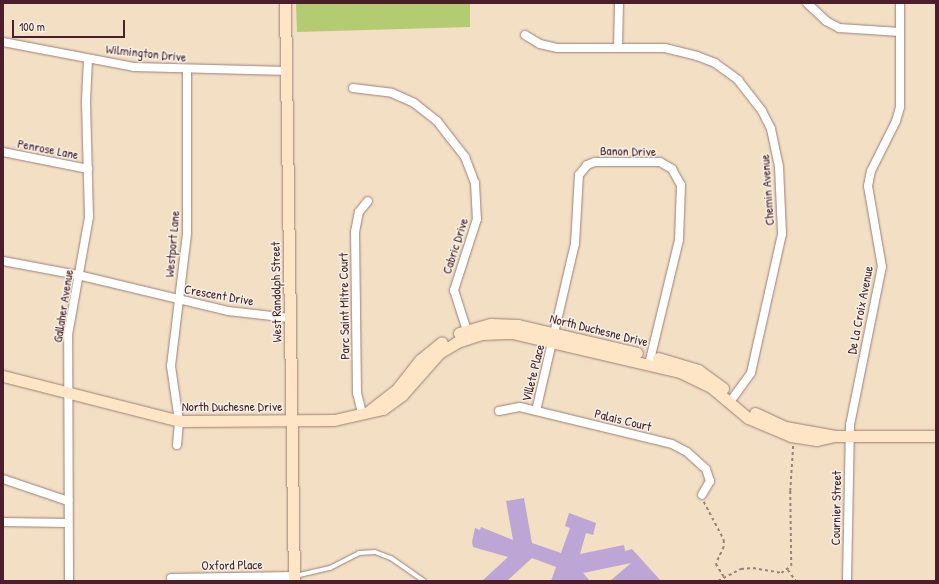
<!DOCTYPE html>
<style>
body{margin:0}
#map{position:relative;width:939px;height:584px;overflow:hidden;background:#f2dfc4;font-family:"Patrick Hand",sans-serif}
div>[style]{position:absolute}
[style*='--x']{left:calc(var(--x)*1px);top:calc(var(--y)*1px);width:calc(var(--w)*1px);rotate:calc(var(--a)*1deg)}
.green>*{inset:0;background:#b3cc71}
.building>*{inset:0;background:#bda5d6}
.path>*{height:1.5px;margin-top:-0.75px;transform-origin:0;background:repeating-linear-gradient(90deg,#9e7f78 0 3px,transparent 0 6px)}
.roads{filter:drop-shadow(0 0 1px #9e7f78) drop-shadow(0 0 1px #9e7f78)}
.lane>*{height:4px;margin:-2px;padding:0 2px;transform-origin:2px;border-radius:2px;background:#fff}
.street>*{height:8px;margin:-4px;padding:0 4px;transform-origin:4px;border-radius:4px;background:#fff}
.secondary>*{height:11px;margin:-5.5px;padding:0 5.5px;transform-origin:5.5px;border-radius:5.5px;background:#fde5c5}
span{translate:-50% -50%;white-space:nowrap;text-align:center;line-height:1.15;-webkit-text-stroke:3px #f7f3e8;paint-order:stroke}
.street-label{font-size:13px;color:#4a1f2b}
.frame{position:absolute;inset:0;border:4px solid #4a1f2b;pointer-events:none}
.scale{position:absolute;left:12px;top:20px;width:113px;height:18px;box-sizing:border-box;border:2px solid #4a1f2b;border-top:0;padding-left:5px;font-size:12px;line-height:14px;white-space:nowrap;color:#4a1f2b;-webkit-text-stroke:3px #f7f3e8;paint-order:stroke}
</style>
<div id="map">
<div class="green">
<div style="clip-path:polygon(296px 3px,470px 3px,470px 27px,297px 32px)"></div>
</div>
<div class="building">
<div style="clip-path:polygon(524px 498px,532px 543px,561px 553px,570px 528px,565px 526px,569px 513px,596px 523px,593px 535px,586px 533px,580px 554px,624px 545px,625px 551px,632px 549px,661px 581px,610px 581px,631px 563px,583px 573px,590px 581px,551px 581px,556px 567px,532px 558px,507px 581px,482px 581px,508px 557px,473px 547px,472px 542px,475px 528px,480px 530px,481px 527px,513px 540px,506px 501px)"></div>
</div>
<div class="path">
<div style="--x:704;--y:502;--w:43;--a:62.2"></div>
<div style="--x:724;--y:540;--w:7;--a:90"></div>
<div style="--x:724;--y:547;--w:19;--a:115"></div>
<div style="--x:716;--y:564;--w:15;--a:58"></div>
<div style="--x:788;--y:570;--w:14;--a:54"></div>
<div style="--x:718;--y:581;--w:26;--a:-28"></div>
<div style="--x:741;--y:569;--w:12;--a:-5"></div>
<div style="--x:753;--y:568;--w:28;--a:10"></div>
<div style="--x:781;--y:573;--w:12;--a:-35"></div>
<div style="--x:791;--y:566;--w:75;--a:-90.8"></div>
<div style="--x:790;--y:491;--w:46;--a:-86.3"></div>
<div style="--x:820;--y:581;--w:1;--a:0"></div>
</div>
<div class="roads">
<div class="lane">
<div style="--x:295;--y:576;--w:36;--a:-13"></div>
<div style="--x:330;--y:568;--w:33;--a:-27"></div>
<div style="--x:359;--y:553;--w:16;--a:-4"></div>
<div style="--x:375;--y:552;--w:17;--a:21"></div>
<div style="--x:391;--y:558;--w:40;--a:34.9"></div>
</div>
<div class="street">
<div style="--x:807;--y:3;--w:26;--a:43"></div>
<div style="--x:826;--y:21;--w:15;--a:28"></div>
<div style="--x:839;--y:28;--w:61;--a:3.8"></div>
<div style="--x:525;--y:35;--w:17;--a:31"></div>
<div style="--x:540;--y:44;--w:18;--a:13"></div>
<div style="--x:558;--y:48;--w:107;--a:0"></div>
<div style="--x:665;--y:48;--w:33;--a:14"></div>
<div style="--x:697;--y:56;--w:19;--a:21"></div>
<div style="--x:715;--y:63;--w:29;--a:36"></div>
<div style="--x:738;--y:80;--w:39;--a:52"></div>
<div style="--x:762;--y:111;--w:20;--a:63"></div>
<div style="--x:771;--y:129;--w:39;--a:78"></div>
<div style="--x:779;--y:167;--w:67;--a:87.4"></div>
<div style="--x:782;--y:234;--w:142;--a:102.6"></div>
<div style="--x:751;--y:373;--w:36;--a:126"></div>
<div style="--x:3;--y:42;--w:133;--a:10.8"></div>
<div style="--x:134;--y:67;--w:154;--a:1.5"></div>
<div style="--x:618;--y:47;--w:44;--a:-88.7"></div>
<div style="--x:353;--y:88;--w:39;--a:7"></div>
<div style="--x:392;--y:93;--w:24;--a:24"></div>
<div style="--x:414;--y:103;--w:29;--a:38"></div>
<div style="--x:437;--y:121;--w:46;--a:52.1"></div>
<div style="--x:465;--y:157;--w:28;--a:69"></div>
<div style="--x:475;--y:183;--w:36;--a:87"></div>
<div style="--x:477;--y:219;--w:75;--a:107.9"></div>
<div style="--x:454;--y:290;--w:46;--a:72.3"></div>
<div style="--x:3;--y:152;--w:87;--a:11.3"></div>
<div style="--x:3;--y:261;--w:76;--a:10.6"></div>
<div style="--x:78;--y:275;--w:154;--a:13.5"></div>
<div style="--x:228;--y:311;--w:62;--a:6.4"></div>
<div style="--x:499;--y:411;--w:21;--a:-11"></div>
<div style="--x:520;--y:407;--w:156;--a:13.7"></div>
<div style="--x:672;--y:444;--w:17;--a:28"></div>
<div style="--x:687;--y:452;--w:25;--a:42"></div>
<div style="--x:706;--y:469;--w:13;--a:72"></div>
<div style="--x:710;--y:481;--w:16;--a:120"></div>
<div style="--x:536;--y:411;--w:171;--a:-76.9"></div>
<div style="--x:575;--y:244;--w:69;--a:-86.7"></div>
<div style="--x:579;--y:175;--w:13;--a:-51"></div>
<div style="--x:587;--y:165;--w:9;--a:-21"></div>
<div style="--x:595;--y:162;--w:65;--a:0"></div>
<div style="--x:660;--y:162;--w:14;--a:30"></div>
<div style="--x:672;--y:169;--w:18;--a:61"></div>
<div style="--x:681;--y:185;--w:55;--a:92.1"></div>
<div style="--x:679;--y:240;--w:128;--a:103.6"></div>
<div style="--x:362;--y:413;--w:21;--a:-104"></div>
<div style="--x:357;--y:393;--w:161;--a:-90.7"></div>
<div style="--x:355;--y:232;--w:20;--a:-79"></div>
<div style="--x:359;--y:212;--w:14;--a:-51"></div>
<div style="--x:177;--y:445;--w:24;--a:-85"></div>
<div style="--x:179;--y:421;--w:56;--a:-98.3"></div>
<div style="--x:171;--y:366;--w:134;--a:-83.1"></div>
<div style="--x:187;--y:233;--w:164;--a:-90"></div>
<div style="--x:3;--y:479;--w:69;--a:18.7"></div>
<div style="--x:3;--y:522;--w:65;--a:0.9"></div>
<div style="--x:171;--y:578;--w:123;--a:-0.9"></div>
<div style="--x:69;--y:581;--w:246;--a:-90.2"></div>
<div style="--x:68;--y:335;--w:120;--a:-79.9"></div>
<div style="--x:89;--y:217;--w:116;--a:-91.5"></div>
<div style="--x:86;--y:101;--w:42;--a:-87.3"></div>
<div style="--x:847;--y:581;--w:156;--a:-88.9"></div>
<div style="--x:850;--y:425;--w:161;--a:-78.6"></div>
<div style="--x:882;--y:267;--w:82;--a:-99.8"></div>
<div style="--x:868;--y:186;--w:15;--a:-79"></div>
<div style="--x:871;--y:171;--w:56;--a:-63.4"></div>
<div style="--x:896;--y:121;--w:15;--a:-74"></div>
<div style="--x:900;--y:107;--w:104;--a:-90"></div>
</div>
<div class="secondary">
<div style="--x:285;--y:3;--w:578;--a:89.11"></div>
<div style="--x:459;--y:333;--w:33;--a:-16"></div>
<div style="--x:491;--y:324;--w:27;--a:2"></div>
<div style="--x:518;--y:325;--w:122;--a:13.2"></div>
<div style="--x:658;--y:358;--w:42;--a:16.7"></div>
<div style="--x:698;--y:370;--w:31;--a:36"></div>
<div style="--x:3;--y:376;--w:182;--a:14.3"></div>
<div style="--x:179;--y:421;--w:155;--a:-0.4"></div>
<div style="--x:334;--y:420;--w:50;--a:-12.7"></div>
<div style="--x:383;--y:409;--w:24;--a:-36"></div>
<div style="--x:402;--y:395;--w:56;--a:-48.6"></div>
<div style="--x:439;--y:353;--w:21;--a:-31"></div>
<div style="--x:457;--y:342;--w:26;--a:-18"></div>
<div style="--x:482;--y:334;--w:30;--a:-2"></div>
<div style="--x:512;--y:333;--w:172;--a:13.1"></div>
<div style="--x:680;--y:372;--w:34;--a:26"></div>
<div style="--x:711;--y:387;--w:48;--a:40"></div>
<div style="--x:748;--y:418;--w:47;--a:22.7"></div>
<div style="--x:791;--y:436;--w:26;--a:9"></div>
<div style="--x:817;--y:440;--w:18;--a:-13"></div>
<div style="--x:835;--y:436;--w:101;--a:0"></div>
<div style="--x:369;--y:411;--w:37;--a:-38"></div>
<div style="--x:398;--y:388;--w:36;--a:-52"></div>
<div style="--x:420;--y:360;--w:28;--a:-39"></div>
<div style="--x:755;--y:413;--w:33;--a:25"></div>
<div style="--x:785;--y:427;--w:51;--a:10.2"></div>
</div>
</div>
<div class="street-label">
<span style="left:146px;top:53px;rotate:6deg">Wilmington Drive</span>
<span style="left:48px;top:149px;rotate:11deg">Penrose Lane</span>
<span style="left:628px;top:151px;rotate:1deg">Banon Drive</span>
<span style="left:767px;top:190px;rotate:-94deg">Chemin Avenue</span>
<span style="left:172px;top:244px;rotate:-85deg">Westport Lane</span>
<span style="left:455px;top:246px;rotate:-72deg">Cabric Drive</span>
<span style="left:276px;top:292px;rotate:-91deg">West Randolph Street</span>
<span style="left:219px;top:295px;rotate:10deg">Crescent Drive</span>
<span style="left:63px;top:306px;rotate:-81deg">Gallaher Avenue</span>
<span style="left:344px;top:306px;rotate:-91deg">Parc Saint Mitre Court</span>
<span style="left:860px;top:310px;rotate:-79deg">De La Croix Avenue</span>
<span style="left:599px;top:330px;rotate:14deg">North Duchesne Drive</span>
<span style="left:533px;top:373px;rotate:-76deg">Villete Place</span>
<span style="left:232px;top:406px">North Duchesne Drive</span>
<span style="left:623px;top:420px;rotate:14deg">Palais Court</span>
<span style="left:836px;top:508px;rotate:-89deg">Cournier Street</span>
<span style="left:232px;top:565px;rotate:-1deg">Oxford Place</span>
</div>
<div class="frame"></div>
<div class="scale">100 m</div>
</div>
